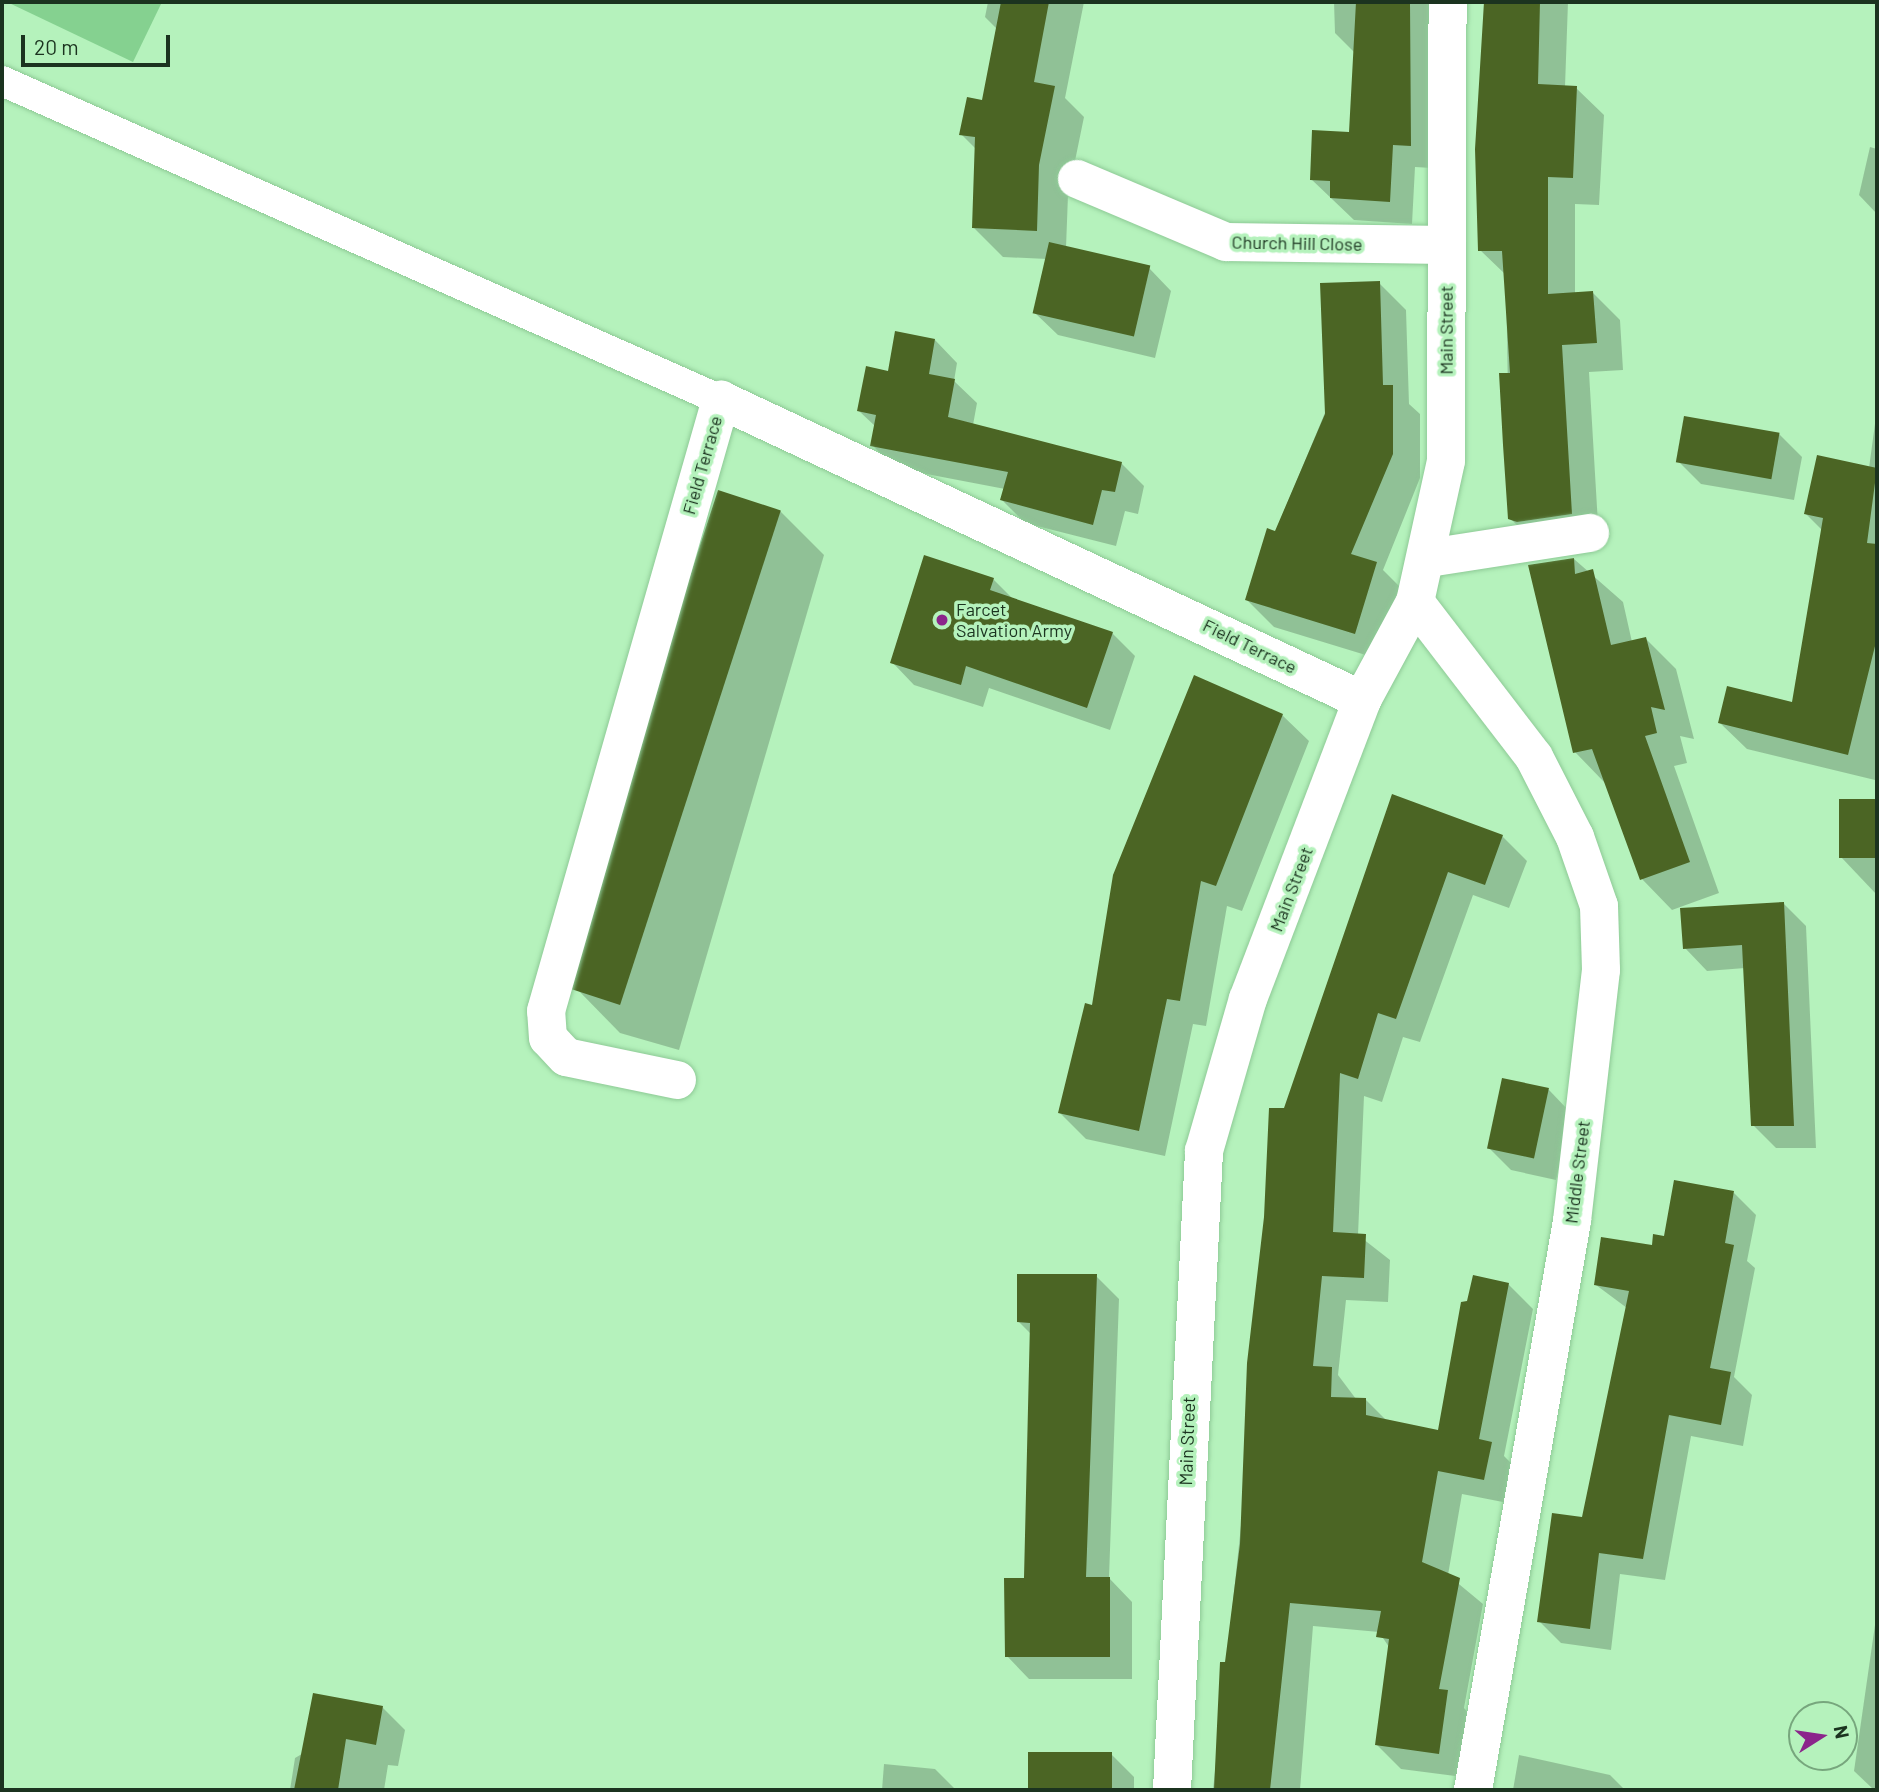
<!DOCTYPE html>
<style>
body{margin:0}
#map{position:relative;width:1879px;height:1792px;overflow:hidden;background:#b5f2bc;font-family:Barlow,sans-serif}
div>[style]{position:absolute}
[style*='--x']{left:calc(var(--x)*1px);top:calc(var(--y)*1px);width:calc(var(--w)*1px);rotate:calc(var(--a)*1deg)}
.green>*{inset:0;background:#85d190}
.shadow>*{inset:0;background:#0003}
.building>*{inset:0;background:#4b6524;transform-origin:0 0}
.roads{filter:drop-shadow(0 0 2px #8eca96) drop-shadow(0 0 2px #8eca96)}
.service>*{height:30px;margin:-15px;padding:0 15px;transform-origin:15px;border-radius:15px;background:#fff}
.minor>*{height:38px;margin:-19px;padding:0 19px;transform-origin:19px;border-radius:19px;background:#fff}
.tertiary>*{height:38px;margin:-19px;padding:0 19px;transform-origin:19px;border-radius:19px;background:#fff}
.dots>*{width:19px;height:19px;translate:-50% -50%;box-sizing:border-box;border:4px solid #b5f2bc;border-radius:50%}
span{translate:-50% -50%;white-space:nowrap;text-align:center;line-height:1.15;-webkit-text-stroke:7px #b5f2bc;paint-order:stroke}
.street-label{font-size:18px;color:#1b331f}
.poi-label{font-size:18px;color:#1b331f}
.left{translate:0 -50%;text-align:left}
.frame{position:absolute;inset:0;border:4px solid #1b331f;pointer-events:none}
.north{position:absolute;left:1788px;top:1701px;width:70px;height:70px;box-sizing:border-box;background:#b5f2bc;border:2px solid #77a67d;border-radius:50%;rotate:78deg;font-size:19px;font-weight:700;line-height:28px;text-align:center;color:#1b331f}
.north::after{content:'';display:block;margin:auto;width:24px;height:32px;background:#8b258b;clip-path:polygon(50% 0,100% 100%,50% 72%,0 100%)}
.scale{position:absolute;left:21px;top:35px;width:149px;height:32px;box-sizing:border-box;border:4px solid #1b331f;border-top:0;padding-left:9px;font-size:21px;line-height:24px;white-space:nowrap;color:#1b331f;-webkit-text-stroke:5px #b5f2bc;paint-order:stroke}
</style>
<div id="map">
<div class="green">
<div style="clip-path:polygon(7px 2px,162px 2px,133px 62px)"></div>
</div>
<div class="shadow">
<div style="clip-path:polygon(988px 2px,1084px 2px,1065px 98px,1084px 117px,1068px 195px,1066px 248px,1149px 268px,1171px 291px,1155px 358px,1058px 335px,1035px 313px,1047px 259px,1003px 257px,974px 228px,976px 149px,961px 134px,983px 102px,997px 29px,985px 17px)"></div>
<div style="clip-path:polygon(1334px 2px,1432px 2px,1432px 168px,1415px 167px,1412px 224px,1354px 220px,1311px 179px,1350px 134px,1355px 53px,1335px 33px)"></div>
<div style="clip-path:polygon(1484px 2px,1568px 2px,1565px 87px,1576px 88px,1604px 115px,1599px 205px,1575px 204px,1575px 294px,1593px 293px,1620px 320px,1623px 370px,1589px 372px,1599px 541px,1537px 546px,1510px 518px,1506px 275px,1480px 250px)"></div>
<div style="clip-path:polygon(1870px 147px,1877px 149px,1877px 214px,1859px 195px)"></div>
<div style="clip-path:polygon(1379px 283px,1406px 310px,1409px 404px,1420px 414px,1420px 478px,1383px 570px,1404px 591px,1382px 660px,1274px 627px,1247px 600px)"></div>
<div style="clip-path:polygon(935px 340px,957px 363px,954px 381px,977px 403px,973px 425px,1121px 463px,1144px 486px,1138px 514px,1125px 511px,1116px 546px,1025px 523px,1002px 500px,1005px 489px,895px 468px,872px 445px,876px 427px,859px 411px,889px 373px)"></div>
<div style="clip-path:polygon(1877px 409px,1877px 769px,1875px 780px,1747px 749px,1720px 723px,1794px 704px,1823px 531px,1806px 514px,1869px 468px)"></div>
<div style="clip-path:polygon(1779px 434px,1802px 457px,1794px 500px,1701px 484px,1678px 461px)"></div>
<div style="clip-path:polygon(780px 511px,824px 555px,679px 1050px,620px 1033px,577px 989px)"></div>
<div style="clip-path:polygon(1574px 559px,1623px 602px,1632px 642px,1646px 639px,1676px 669px,1694px 739px,1680px 736px,1687px 763px,1674px 766px,1719px 893px,1672px 910px,1642px 879px,1605px 783px,1575px 752px)"></div>
<div style="clip-path:polygon(993px 579px,1013px 599px,1112px 633px,1135px 656px,1110px 730px,989px 688px,983px 707px,914px 685px,892px 662px)"></div>
<div style="clip-path:polygon(1195px 677px,1282px 715px,1309px 741px,1242px 911px,1227px 906px,1206px 1026px,1193px 1024px,1165px 1156px,1086px 1139px,1060px 1113px)"></div>
<div style="clip-path:polygon(1393px 796px,1502px 836px,1527px 861px,1509px 908px,1473px 895px,1420px 1042px,1403px 1037px,1382px 1102px,1364px 1096px,1358px 1235px,1390px 1260px,1388px 1302px,1346px 1300px,1338px 1375px,1356px 1399px,1366px 1400px,1387px 1421px,1440px 1433px,1508px 1284px,1533px 1309px,1504px 1456px,1516px 1468px,1508px 1503px,1462px 1494px,1448px 1575px,1483px 1604px,1464px 1708px,1471px 1716px,1463px 1777px,1401px 1769px,1376px 1744px,1389px 1647px,1379px 1632px,1313px 1626px,1300px 1790px,1213px 1790px,1285px 1110px)"></div>
<div style="clip-path:polygon(1841px 800px,1877px 800px,1877px 895px,1841px 857px)"></div>
<div style="clip-path:polygon(1784px 904px,1806px 926px,1816px 1148px,1776px 1148px,1753px 1125px,1745px 968px,1707px 971px,1685px 948px)"></div>
<div style="clip-path:polygon(1504px 1080px,1549px 1090px,1571px 1113px,1556px 1180px,1511px 1170px,1488px 1147px)"></div>
<div style="clip-path:polygon(1734px 1193px,1756px 1215px,1747px 1261px,1755px 1268px,1734px 1377px,1752px 1395px,1743px 1446px,1691px 1436px,1665px 1580px,1620px 1574px,1611px 1650px,1561px 1643px,1539px 1621px,1583px 1519px,1627px 1308px,1596px 1285px)"></div>
<div style="clip-path:polygon(1096px 1276px,1119px 1299px,1109px 1578px,1132px 1602px,1132px 1679px,1029px 1679px,1007px 1656px,1026px 1580px,1032px 1335px,1019px 1322px)"></div>
<div style="clip-path:polygon(1877px 1611px,1877px 1790px,1874px 1790px,1854px 1771px)"></div>
<div style="clip-path:polygon(382px 1707px,405px 1730px,398px 1766px,388px 1765px,384px 1790px,290px 1790px,295px 1758px)"></div>
<div style="clip-path:polygon(1030px 1754px,1111px 1754px,1134px 1777px,1134px 1790px,1031px 1790px)"></div>
<div style="clip-path:polygon(1519px 1755px,1610px 1775px,1625px 1790px,1513px 1790px)"></div>
<div style="clip-path:polygon(884px 1764px,935px 1769px,956px 1790px,882px 1790px)"></div>
</div>
<div class="building">
<div style="clip-path:polygon(1001px 2px,1049px 2px,1034px 82px,1055px 86px,1039px 165px,1037px 231px,972px 228px,975px 137px,959px 135px,967px 97px,982px 100px)"></div>
<div style="clip-path:polygon(1356px 2px,1410px 2px,1411px 146px,1393px 145px,1390px 202px,1330px 198px,1330px 181px,1310px 180px,1312px 130px,1349px 132px)"></div>
<div style="clip-path:polygon(1484px 2px,1540px 2px,1538px 84px,1577px 86px,1573px 178px,1548px 177px,1548px 294px,1593px 291px,1597px 343px,1562px 345px,1572px 514px,1517px 522px,1508px 519px,1503px 445px,1499px 373px,1510px 373px,1502px 251px,1478px 251px,1475px 149px)"></div>
<div style="left:1049px;top:242px;width:104px;height:73px;rotate:13deg"></div>
<div style="clip-path:polygon(1380px 281px,1383px 385px,1393px 385px,1393px 454px,1351px 554px,1377px 562px,1355px 634px,1245px 600px,1267px 528px,1275px 531px,1325px 414px,1320px 283px)"></div>
<div style="clip-path:polygon(895px 331px,935px 339px,929px 374px,955px 379px,948px 417px,1122px 462px,1115px 492px,1102px 490px,1093px 525px,1000px 500px,1008px 472px,870px 446px,876px 415px,857px 411px,866px 366px,888px 371px)"></div>
<div style="left:1684px;top:416px;width:97px;height:47px;rotate:10deg"></div>
<div style="clip-path:polygon(1817px 455px,1877px 468px,1867px 543px,1877px 544px,1877px 638px,1848px 755px,1718px 723px,1727px 686px,1792px 702px,1823px 518px,1804px 514px)"></div>
<div style="left:718px;top:490px;width:66px;height:520px;rotate:18deg"></div>
<div style="clip-path:polygon(924px 555px,994px 578px,990px 590px,1113px 632px,1087px 708px,966px 666px,961px 685px,890px 663px)"></div>
<div style="clip-path:polygon(1574px 558px,1575px 574px,1593px 569px,1611px 645px,1646px 637px,1665px 710px,1651px 707px,1657px 733px,1645px 736px,1690px 862px,1640px 880px,1592px 749px,1573px 753px,1528px 565px)"></div>
<div style="clip-path:polygon(1194px 675px,1283px 714px,1216px 886px,1201px 881px,1180px 1001px,1167px 999px,1139px 1131px,1058px 1113px,1085px 1003px,1092px 1005px,1113px 875px)"></div>
<div style="clip-path:polygon(1392px 794px,1503px 835px,1485px 885px,1448px 872px,1396px 1019px,1378px 1013px,1358px 1079px,1340px 1073px,1333px 1232px,1366px 1234px,1364px 1278px,1322px 1276px,1313px 1366px,1332px 1367px,1331px 1397px,1366px 1398px,1366px 1415px,1438px 1430px,1461px 1302px,1467px 1301px,1473px 1275px,1509px 1283px,1479px 1439px,1492px 1442px,1484px 1480px,1438px 1471px,1422px 1562px,1460px 1578px,1439px 1689px,1448px 1690px,1439px 1754px,1375px 1745px,1389px 1639px,1376px 1637px,1381px 1611px,1290px 1603px,1270px 1790px,1214px 1790px,1220px 1662px,1225px 1662px,1240px 1544px,1247px 1363px,1264px 1217px,1269px 1108px,1284px 1108px)"></div>
<div style="left:1839px;top:799px;width:38px;height:59px"></div>
<div style="clip-path:polygon(1784px 902px,1794px 1126px,1751px 1126px,1742px 945px,1683px 949px,1680px 908px)"></div>
<div style="left:1502px;top:1078px;width:48px;height:72px;rotate:12deg"></div>
<div style="clip-path:polygon(1674px 1180px,1734px 1191px,1725px 1243px,1734px 1245px,1710px 1368px,1731px 1372px,1721px 1425px,1669px 1415px,1643px 1559px,1599px 1553px,1590px 1629px,1537px 1622px,1552px 1513px,1582px 1517px,1629px 1291px,1594px 1285px,1601px 1237px,1652px 1245px,1653px 1234px,1664px 1236px)"></div>
<div style="clip-path:polygon(1017px 1274px,1097px 1274px,1086px 1577px,1110px 1577px,1110px 1657px,1005px 1657px,1004px 1578px,1024px 1578px,1030px 1323px,1017px 1322px)"></div>
<div style="clip-path:polygon(313px 1693px,383px 1706px,376px 1745px,346px 1739px,338px 1790px,294px 1790px)"></div>
<div style="left:1112px;top:1752px;width:38px;height:84px;rotate:90deg"></div>
</div>
<div class="roads">
<div class="service">
<div style="--x:2;--y:81;--w:787;--a:23.93"></div>
</div>
<div class="minor">
<div style="--x:1077;--y:179;--w:162;--a:22.9"></div>
<div style="--x:1226;--y:242;--w:221;--a:0.8"></div>
<div style="--x:1428;--y:558;--w:164;--a:-8.8"></div>
<div style="--x:1415;--y:602;--w:195;--a:52.5"></div>
<div style="--x:1534;--y:757;--w:90;--a:62.9"></div>
<div style="--x:1575;--y:837;--w:73;--a:70.8"></div>
<div style="--x:1599;--y:906;--w:64;--a:88.2"></div>
<div style="--x:1601;--y:970;--w:253;--a:96.6"></div>
<div style="--x:1572;--y:1221;--w:578;--a:99.87"></div>
<div style="--x:677;--y:1080;--w:113;--a:-168.3"></div>
<div style="--x:566;--y:1057;--w:26;--a:-133"></div>
<div style="--x:548;--y:1038;--w:27;--a:-94"></div>
<div style="--x:546;--y:1011;--w:636;--a:-74.02"></div>
<div style="--x:721;--y:400;--w:708;--a:25.08"></div>
</div>
<div class="tertiary">
<div style="--x:1172;--y:1790;--w:640;--a:-87.13"></div>
<div style="--x:1204;--y:1151;--w:158;--a:-73.9"></div>
<div style="--x:1248;--y:999;--w:320;--a:-69.1"></div>
<div style="--x:1362;--y:700;--w:111;--a:-61.6"></div>
<div style="--x:1415;--y:602;--w:144;--a:-77.6"></div>
<div style="--x:1446;--y:461;--w:459;--a:-89.8"></div>
</div>
</div>
<div class="dots">
<div style="left:942px;top:620px;background:#8b258b"></div>
</div>
<div class="street-label">
<span style="left:1297px;top:243px;rotate:1deg">Church Hill Close</span>
<span style="left:1446px;top:330px;rotate:-90deg">Main Street</span>
<span style="left:702px;top:465px;rotate:-74deg">Field Terrace</span>
<span style="left:1250px;top:646px;rotate:26deg">Field Terrace</span>
<span style="left:1291px;top:889px;rotate:-69deg">Main Street</span>
<span style="left:1577px;top:1172px;rotate:-83deg">Middle Street</span>
<span style="left:1187px;top:1441px;rotate:-88deg">Main Street</span>
</div>
<div class="poi-label">
<span class="left" style="left:956px;top:620px">Farcet<br>Salvation Army</span>
</div>
<div class="frame"></div>
<div class="north">N</div>
<div class="scale">20 m</div>
</div>
